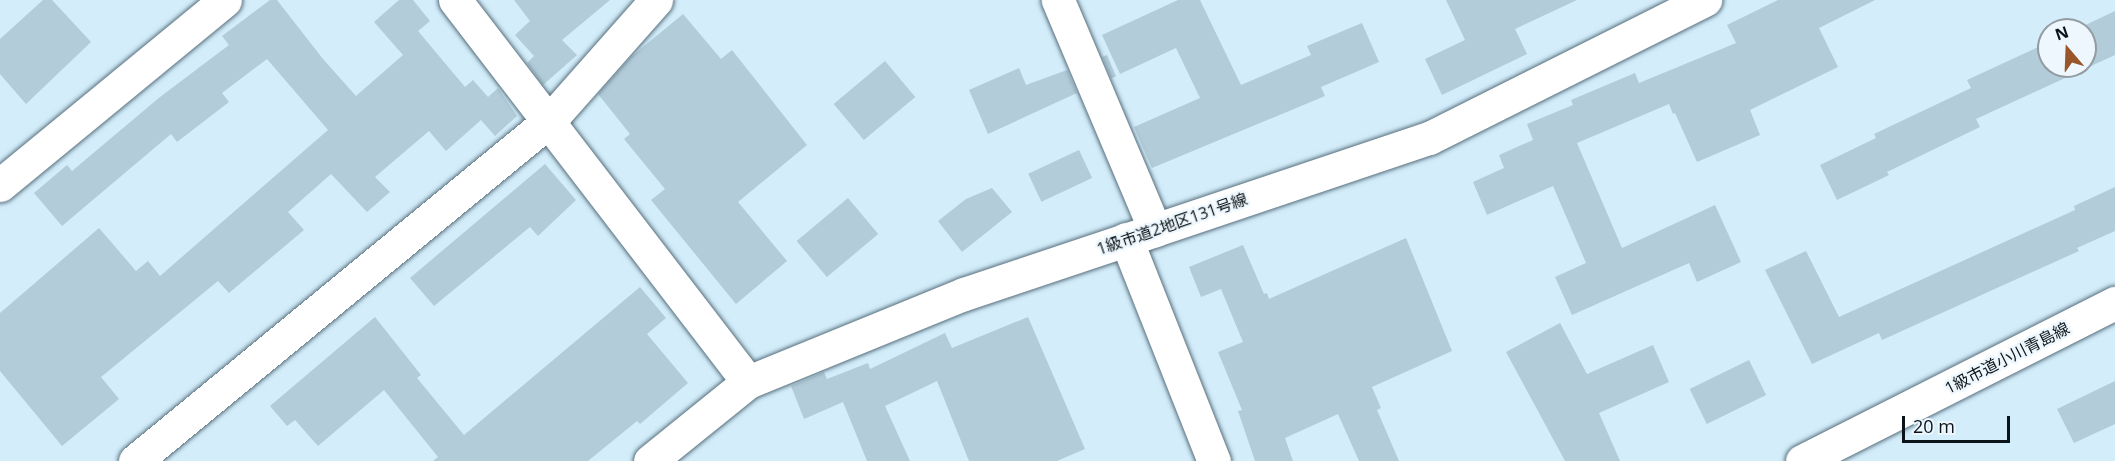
<!DOCTYPE html>
<meta charset="utf-8">
<style>
body{margin:0}
#map{position:relative;width:2115px;height:461px;overflow:hidden;background:#d3edfb;font-family:"Open Sans","Noto Sans JP",sans-serif}
div>[style]{position:absolute}
[style*='--x']{left:calc(var(--x)*1px);top:calc(var(--y)*1px);width:calc(var(--w)*1px);rotate:calc(var(--a)*1deg)}
.building>*{inset:0;background:#b2ccd9;transform-origin:0 0}
.roads{filter:drop-shadow(0 0 2px #586f7c) drop-shadow(0 0 2px #586f7c)}
.street>*{height:33px;margin:-16.5px;padding:0 16.5px;transform-origin:16.5px;border-radius:16.5px;background:#fff}
.secondary>*{height:33px;margin:-16.5px;padding:0 16.5px;transform-origin:16.5px;border-radius:16.5px;background:#fff}
span{translate:-50% -50%;white-space:nowrap;text-align:center;line-height:1.15;-webkit-text-stroke:4.5px #edf7fd;paint-order:stroke}
.street-label{font-size:16px;color:#0b1419}
.north{position:absolute;left:2037px;top:18px;width:60px;height:60px;box-sizing:border-box;background:#edf7fd;border:2px solid #939ca2;border-radius:50%;rotate:341deg;font-size:16px;font-weight:700;line-height:24px;text-align:center;color:#0b1419}
.north::after{content:'';display:block;margin:auto;width:21px;height:27px;background:#9a5529;clip-path:polygon(50% 0,100% 100%,50% 72%,0 100%)}
.scale{position:absolute;left:1902px;top:416px;width:108px;height:27px;box-sizing:border-box;border:3px solid #0b1419;border-top:0;padding-left:8px;font-size:18px;line-height:21px;white-space:nowrap;color:#0b1419;-webkit-text-stroke:4px #edf7fd;paint-order:stroke}
</style>
<div id="map">
<div class="building">
<div style="clip-path:polygon(43px 0,52px 0,91px 42px,26px 104px,0 74px,0 39px)"></div>
<div style="clip-path:polygon(270px 0,277px 0,323px 59px,356px 96px,403px 55px,374px 22px,399px 0,413px 0,430px 21px,418px 31px,465px 87px,473px 80px,488px 97px,498px 88px,517px 116px,495px 136px,481px 120px,446px 151px,429px 131px,375px 177px,390px 192px,367px 212px,331px 174px,288px 212px,304px 230px,229px 293px,218px 281px,101px 377px,119px 399px,62px 446px,0 371px,0 313px,99px 228px,136px 271px,148px 261px,160px 276px,328px 130px,267px 59px,222px 93px,229px 102px,177px 142px,171px 134px,62px 226px,34px 193px,67px 165px,72px 171px,160px 97px,229px 45px,222px 36px)"></div>
<div style="clip-path:polygon(514px 0,610px 0,562px 40px,577px 55px,543px 85px,527px 63px,534px 56px,515px 35px,530px 21px)"></div>
<div style="clip-path:polygon(1178px 0,1200px 0,1241px 85px,1311px 55px,1307px 46px,1362px 23px,1379px 62px,1321px 87px,1325px 96px,1152px 168px,1134px 127px,1200px 98px,1176px 48px,1120px 74px,1102px 35px)"></div>
<div style="clip-path:polygon(1446px 0,1577px 0,1515px 29px,1527px 54px,1442px 95px,1425px 59px,1465px 40px)"></div>
<div style="clip-path:polygon(1778px 0,1875px 0,1819px 28px,1838px 67px,1750px 110px,1760px 135px,1697px 162px,1675px 113px,1673px 114px,1669px 104px,1577px 143px,1622px 248px,1715px 205px,1741px 262px,1697px 282px,1689px 263px,1572px 315px,1555px 277px,1586px 263px,1553px 186px,1487px 215px,1473px 182px,1504px 168px,1499px 155px,1533px 140px,1527px 124px,1573px 105px,1571px 100px,1635px 73px,1639px 83px,1736px 43px,1727px 25px)"></div>
<div style="clip-path:polygon(2115px 11px,2115px 55px,1976px 119px,1980px 127px,1887px 172px,1889px 175px,1837px 200px,1820px 165px,1876px 138px,1874px 134px,1971px 88px,1967px 80px,2049px 42px,2049px 66px,2085px 66px,2085px 30px,2075px 30px)"></div>
<div style="clip-path:polygon(683px 14px,721px 59px,732px 50px,807px 145px,738px 202px,787px 261px,736px 304px,651px 200px,665px 189px,624px 139px,630px 134px,598px 94px,631px 57px)"></div>
<div style="left:1107px;top:55px;width:23px;height:5px;rotate:67deg"></div>
<div style="left:885px;top:61px;width:47px;height:67px;rotate:50deg"></div>
<div style="clip-path:polygon(1019px 68px,1026px 85px,1067px 70px,1077px 93px,988px 134px,969px 90px)"></div>
<div style="left:1079px;top:150px;width:31px;height:56px;rotate:65deg"></div>
<div style="clip-path:polygon(545px 164px,576px 200px,538px 236px,530px 227px,434px 306px,410px 278px)"></div>
<div style="clip-path:polygon(2115px 187px,2115px 231px,2077px 248px,2079px 251px,1882px 340px,1879px 333px,1812px 364px,1765px 270px,1806px 251px,1839px 317px,2075px 210px,2074px 206px)"></div>
<div style="clip-path:polygon(992px 188px,1012px 212px,962px 252px,938px 221px,966px 199px)"></div>
<div style="left:848px;top:198px;width:47px;height:67px;rotate:50deg"></div>
<div style="clip-path:polygon(1406px 238px,1452px 351px,1372px 387px,1381px 408px,1377px 410px,1399px 461px,1359px 461px,1338px 414px,1285px 438px,1293px 461px,1255px 461px,1238px 411px,1242px 410px,1218px 352px,1243px 342px,1221px 289px,1201px 297px,1189px 267px,1243px 245px,1264px 294px,1267px 293px,1269px 299px)"></div>
<div style="clip-path:polygon(640px 287px,666px 318px,647px 334px,688px 383px,640px 424px,637px 421px,588px 461px,433px 461px,438px 457px,384px 390px,318px 446px,295px 420px,287px 426px,270px 406px,375px 317px,421px 375px,417px 378px,464px 435px)"></div>
<div style="clip-path:polygon(1028px 317px,1085px 449px,1057px 461px,969px 461px,937px 381px,885px 406px,910px 461px,867px 461px,843px 402px,804px 419px,791px 386px,824px 372px,827px 379px,868px 363px,870px 369px,945px 333px,952px 348px)"></div>
<div style="clip-path:polygon(1560px 323px,1587px 374px,1653px 345px,1669px 382px,1599px 413px,1620px 461px,1565px 461px,1506px 352px)"></div>
<div style="left:1749px;top:360px;width:39px;height:66px;rotate:64deg"></div>
<div style="clip-path:polygon(2115px 381px,2115px 424px,2074px 443px,2057px 409px)"></div>
</div>
<div class="roads">
<div class="street">
<div style="--x:455;--y:0;--w:481;--a:52.5"></div>
<div style="--x:0;--y:185;--w:291;--a:-39.4"></div>
<div style="--x:1126;--y:239;--w:239;--a:68.4"></div>
<div style="--x:135;--y:461;--w:537;--a:-39.41"></div>
<div style="--x:550;--y:120;--w:160;--a:-48.5"></div>
<div style="--x:650;--y:461;--w:126;--a:-38.9"></div>
<div style="--x:748;--y:382;--w:233;--a:-22.2"></div>
<div style="--x:964;--y:294;--w:201;--a:-18.5"></div>
<div style="--x:1155;--y:230;--w:250;--a:-112.9"></div>
</div>
<div class="secondary">
<div style="--x:1155;--y:230;--w:289;--a:-18.6"></div>
<div style="--x:1429;--y:138;--w:309;--a:-26.6"></div>
<div style="--x:1802;--y:461;--w:351;--a:-26.8"></div>
</div>
</div>
<div class="street-label">
<span style="left:1172px;top:224px;rotate:-19deg">1級市道2地区131号線</span>
<span style="left:2007px;top:358px;rotate:-27deg">1級市道小川青島線</span>
</div>
<div class="north">N</div>
<div class="scale">20 m</div>
</div>
